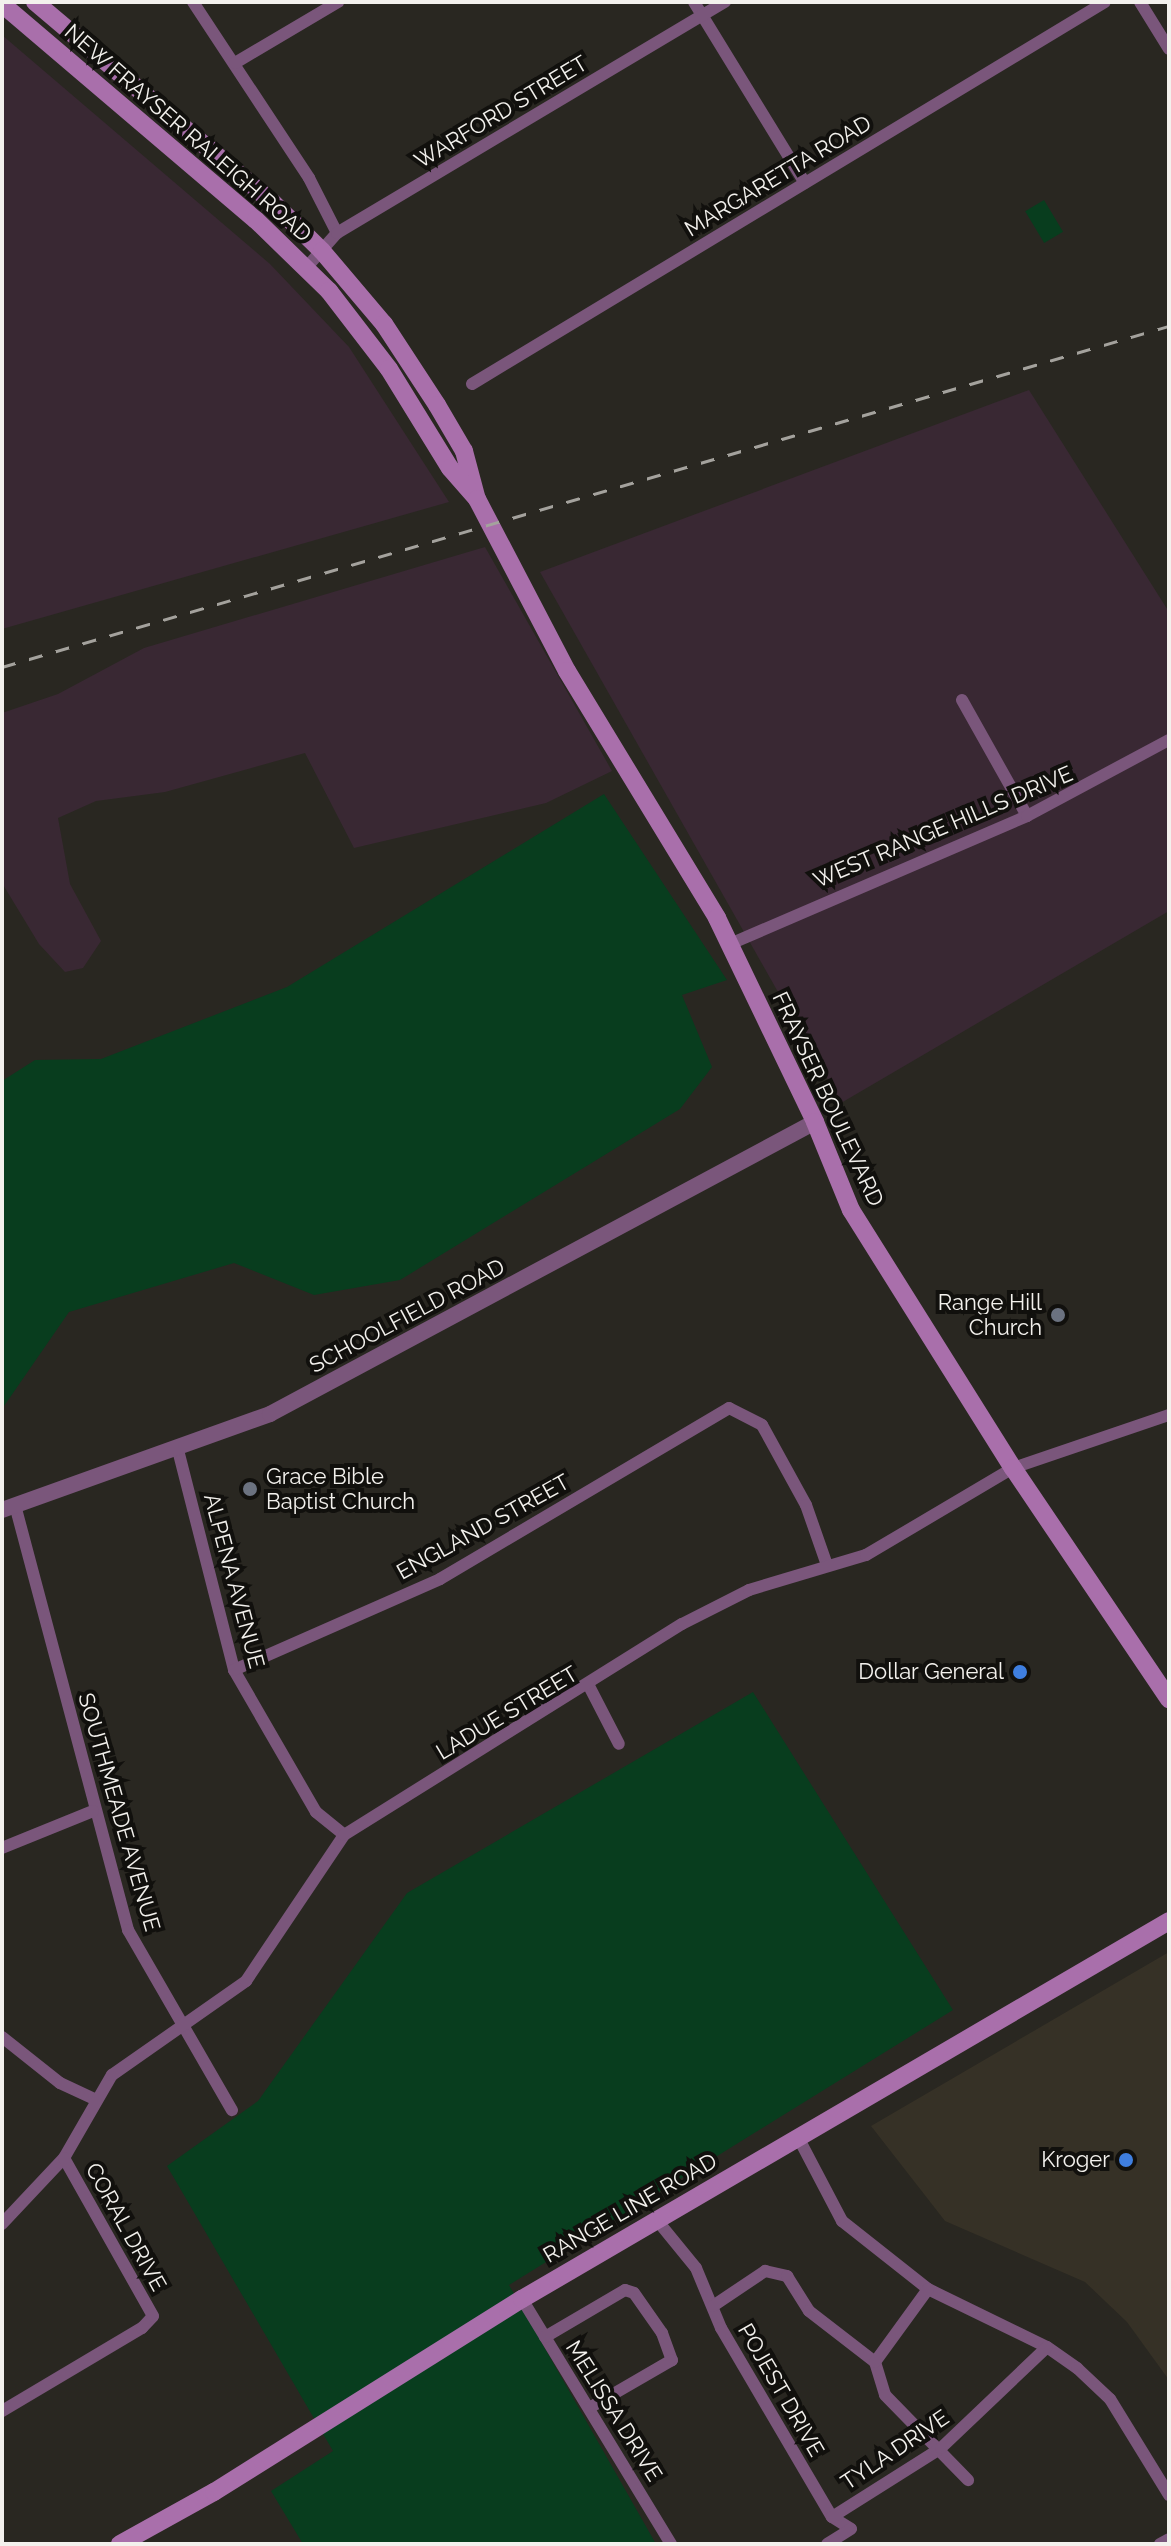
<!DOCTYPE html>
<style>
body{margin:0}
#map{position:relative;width:1171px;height:2546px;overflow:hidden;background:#292721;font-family:Raleway,sans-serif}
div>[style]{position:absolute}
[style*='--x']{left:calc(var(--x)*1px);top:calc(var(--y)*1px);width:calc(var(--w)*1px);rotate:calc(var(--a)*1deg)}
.built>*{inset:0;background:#363126}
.industrial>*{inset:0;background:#392833}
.green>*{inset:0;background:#083d1e;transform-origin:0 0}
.minor>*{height:12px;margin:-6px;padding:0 6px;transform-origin:6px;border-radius:6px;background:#7a567b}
.tertiary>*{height:16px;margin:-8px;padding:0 8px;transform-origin:8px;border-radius:8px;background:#7a567b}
.secondary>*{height:18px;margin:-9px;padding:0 9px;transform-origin:9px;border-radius:9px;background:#a96fab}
.rail>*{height:3px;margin-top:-1.5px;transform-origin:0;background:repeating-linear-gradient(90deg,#a4a29d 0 14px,transparent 0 28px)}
.dots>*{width:22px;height:22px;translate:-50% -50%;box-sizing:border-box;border:4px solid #11100d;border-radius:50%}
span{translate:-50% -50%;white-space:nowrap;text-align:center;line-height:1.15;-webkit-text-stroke:8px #11100d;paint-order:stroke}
.street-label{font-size:22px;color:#f3f1ed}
.poi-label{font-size:22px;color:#f3f1ed}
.right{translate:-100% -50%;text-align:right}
.left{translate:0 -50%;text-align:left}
.frame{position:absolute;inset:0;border:4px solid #f3f1ed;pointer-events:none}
</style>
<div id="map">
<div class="built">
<div style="clip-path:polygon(1169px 1952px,1169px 2380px,1127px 2322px,1085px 2282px,945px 2221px,871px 2126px)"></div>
</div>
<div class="industrial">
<div style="clip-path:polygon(2px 35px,270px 264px,349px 347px,449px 502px,2px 629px)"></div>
<div style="clip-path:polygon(1029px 390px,1169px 612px,1169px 911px,841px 1103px,540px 572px)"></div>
<div style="clip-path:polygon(485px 547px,612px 771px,546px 803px,354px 848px,305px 753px,165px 792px,96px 801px,58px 818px,70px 884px,101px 941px,83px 968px,65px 972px,39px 944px,2px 883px,2px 713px,58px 694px,144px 648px)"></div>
</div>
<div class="green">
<div style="left:1044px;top:200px;width:37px;height:22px;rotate:59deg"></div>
<div style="clip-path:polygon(604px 794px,727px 980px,682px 995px,712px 1067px,680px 1109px,400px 1280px,314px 1295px,234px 1263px,69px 1312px,2px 1409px,2px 1081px,35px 1060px,101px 1059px,287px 987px)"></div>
<div style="clip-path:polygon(753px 1692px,953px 2010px,509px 2285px,656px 2544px,303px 2544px,271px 2491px,333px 2451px,167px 2166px,258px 2101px,407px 1893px)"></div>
</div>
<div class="minor">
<div style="--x:193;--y:2;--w:211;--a:56.6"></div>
<div style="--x:309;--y:178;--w:62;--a:63"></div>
<div style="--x:694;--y:2;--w:212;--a:58.5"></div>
<div style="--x:1140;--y:2;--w:55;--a:58.3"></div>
<div style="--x:235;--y:63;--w:120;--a:-30.6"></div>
<div style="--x:306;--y:268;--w:47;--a:-48.5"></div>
<div style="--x:337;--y:233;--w:452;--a:-30.8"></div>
<div style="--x:472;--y:384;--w:739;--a:-31.11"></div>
<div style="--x:962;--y:700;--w:133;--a:60.7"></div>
<div style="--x:730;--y:944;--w:323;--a:-23.3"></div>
<div style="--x:1027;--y:816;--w:161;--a:-28.2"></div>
<div style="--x:178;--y:1450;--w:227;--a:75.7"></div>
<div style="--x:234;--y:1670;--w:164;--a:60"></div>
<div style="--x:316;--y:1812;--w:36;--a:39"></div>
<div style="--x:15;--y:1505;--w:440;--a:75.1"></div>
<div style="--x:128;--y:1930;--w:208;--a:60"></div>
<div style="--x:234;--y:1670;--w:225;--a:-23.8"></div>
<div style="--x:440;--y:1579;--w:336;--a:-30.6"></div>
<div style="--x:729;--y:1408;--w:37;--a:27"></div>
<div style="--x:762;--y:1425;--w:91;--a:61.2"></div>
<div style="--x:806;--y:1505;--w:64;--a:70.7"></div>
<div style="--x:589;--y:1686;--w:65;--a:62.7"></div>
<div style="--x:2;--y:1848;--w:98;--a:-22.1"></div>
<div style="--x:2;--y:2037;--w:74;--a:38.4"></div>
<div style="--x:60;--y:2083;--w:40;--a:25"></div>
<div style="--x:799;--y:2139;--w:93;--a:62.3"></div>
<div style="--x:842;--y:2221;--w:110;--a:38.3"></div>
<div style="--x:928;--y:2289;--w:132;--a:26"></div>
<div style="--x:1047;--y:2347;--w:37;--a:35"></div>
<div style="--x:1077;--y:2368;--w:45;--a:43.2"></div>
<div style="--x:1110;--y:2399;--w:113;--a:58.4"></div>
<div style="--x:656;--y:2219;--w:63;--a:50.8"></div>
<div style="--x:696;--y:2268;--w:65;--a:67.4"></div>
<div style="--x:721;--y:2328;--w:219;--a:59.6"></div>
<div style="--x:832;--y:2517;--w:22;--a:32"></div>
<div style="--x:851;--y:2529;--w:28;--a:148"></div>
<div style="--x:2;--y:2224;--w:91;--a:-46.8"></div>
<div style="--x:64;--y:2158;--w:96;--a:-60"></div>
<div style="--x:112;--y:2075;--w:164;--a:-35"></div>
<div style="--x:246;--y:1981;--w:176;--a:-56.1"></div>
<div style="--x:344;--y:1835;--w:398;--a:-32"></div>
<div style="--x:682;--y:1624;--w:75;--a:-26.9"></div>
<div style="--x:749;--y:1590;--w:122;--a:-16.7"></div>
<div style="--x:866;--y:1555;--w:171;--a:-30.6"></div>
<div style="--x:1013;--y:1468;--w:165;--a:-18.8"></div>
<div style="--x:522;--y:2299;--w:287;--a:58.7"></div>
<div style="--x:713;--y:2306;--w:63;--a:-33.9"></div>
<div style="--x:765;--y:2271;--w:23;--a:13"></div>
<div style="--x:787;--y:2276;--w:41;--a:57.8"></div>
<div style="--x:809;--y:2311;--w:83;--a:37.7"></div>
<div style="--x:875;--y:2362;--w:34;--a:73"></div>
<div style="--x:885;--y:2395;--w:119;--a:45.7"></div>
<div style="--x:545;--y:2337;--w:93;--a:-30.4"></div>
<div style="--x:625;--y:2290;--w:9;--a:18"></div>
<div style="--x:634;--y:2293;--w:49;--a:55"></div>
<div style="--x:662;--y:2333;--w:29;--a:70"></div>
<div style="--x:672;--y:2360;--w:94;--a:149.9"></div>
<div style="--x:875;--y:2362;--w:90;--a:-54"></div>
<div style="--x:2;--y:2411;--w:163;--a:-30.7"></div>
<div style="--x:142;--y:2328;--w:16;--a:-47"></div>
<div style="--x:153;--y:2316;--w:181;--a:-119.4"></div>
<div style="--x:832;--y:2517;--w:129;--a:-32.3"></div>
<div style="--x:941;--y:2448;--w:146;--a:-43.6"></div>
<div style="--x:1160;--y:2544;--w:10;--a:-29"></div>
</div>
<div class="tertiary">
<div style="--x:2;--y:1510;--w:285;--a:-19.7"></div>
<div style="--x:270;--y:1414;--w:618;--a:-28.18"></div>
</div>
<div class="secondary">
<div style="--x:35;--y:2;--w:310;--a:40.2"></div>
<div style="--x:272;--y:202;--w:70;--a:44.4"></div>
<div style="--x:322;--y:251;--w:96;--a:49.7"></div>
<div style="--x:384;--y:324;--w:97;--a:56.8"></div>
<div style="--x:437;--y:405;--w:53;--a:59.6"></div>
<div style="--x:464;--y:451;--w:47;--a:75.1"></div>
<div style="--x:2;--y:4;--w:333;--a:40.4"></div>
<div style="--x:256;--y:220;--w:102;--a:44.2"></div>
<div style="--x:329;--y:291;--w:98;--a:52.4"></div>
<div style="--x:389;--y:369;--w:116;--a:58.4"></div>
<div style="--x:450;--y:468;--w:41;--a:48.9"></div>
<div style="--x:477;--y:499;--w:194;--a:62.4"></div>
<div style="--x:567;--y:671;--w:289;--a:58.7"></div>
<div style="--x:717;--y:918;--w:226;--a:64.3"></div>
<div style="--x:815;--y:1122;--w:95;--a:67.8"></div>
<div style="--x:851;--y:1210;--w:305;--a:57.9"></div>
<div style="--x:1013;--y:1468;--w:279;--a:56"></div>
<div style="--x:120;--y:2544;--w:107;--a:-29"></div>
<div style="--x:214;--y:2492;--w:363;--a:-32.1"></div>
<div style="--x:522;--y:2299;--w:749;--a:-30.29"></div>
</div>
<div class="rail">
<div style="--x:2;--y:667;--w:1216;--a:-16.29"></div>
</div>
<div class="dots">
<div style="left:1058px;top:1315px;background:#6b7280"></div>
<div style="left:250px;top:1489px;background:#6b7280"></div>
<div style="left:1020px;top:1672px;background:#3f7fe0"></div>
<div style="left:1126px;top:2160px;background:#3f7fe0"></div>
</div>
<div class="street-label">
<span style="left:501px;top:112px;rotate:-31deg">WARFORD STREET</span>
<span style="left:188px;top:133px;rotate:41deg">NEW FRAYSER RALEIGH ROAD</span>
<span style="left:778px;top:176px;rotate:-31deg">MARGARETTA ROAD</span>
<span style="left:943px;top:827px;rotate:-23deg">WEST RANGE HILLS DRIVE</span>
<span style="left:828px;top:1099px;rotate:65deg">FRAYSER BOULEVARD</span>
<span style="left:407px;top:1316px;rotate:-28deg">SCHOOLFIELD ROAD</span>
<span style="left:483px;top:1527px;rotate:-29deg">ENGLAND STREET</span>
<span style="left:234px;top:1581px;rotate:75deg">ALPENA AVENUE</span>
<span style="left:507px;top:1713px;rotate:-31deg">LADUE STREET</span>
<span style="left:119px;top:1812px;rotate:74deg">SOUTHMEADE AVENUE</span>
<span style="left:630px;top:2208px;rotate:-30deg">RANGE LINE ROAD</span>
<span style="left:126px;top:2227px;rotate:61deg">CORAL DRIVE</span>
<span style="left:781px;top:2390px;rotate:60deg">POJEST DRIVE</span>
<span style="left:614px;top:2411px;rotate:58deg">MELISSA DRIVE</span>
<span style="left:895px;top:2450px;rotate:-34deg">TYLA DRIVE</span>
</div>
<div class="poi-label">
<span class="right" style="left:1042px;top:1315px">Range Hill<br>Church</span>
<span class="left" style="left:266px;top:1489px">Grace Bible<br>Baptist Church</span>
<span class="right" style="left:1004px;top:1672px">Dollar General</span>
<span class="right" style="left:1110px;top:2160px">Kroger</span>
</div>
<div class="frame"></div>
</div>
